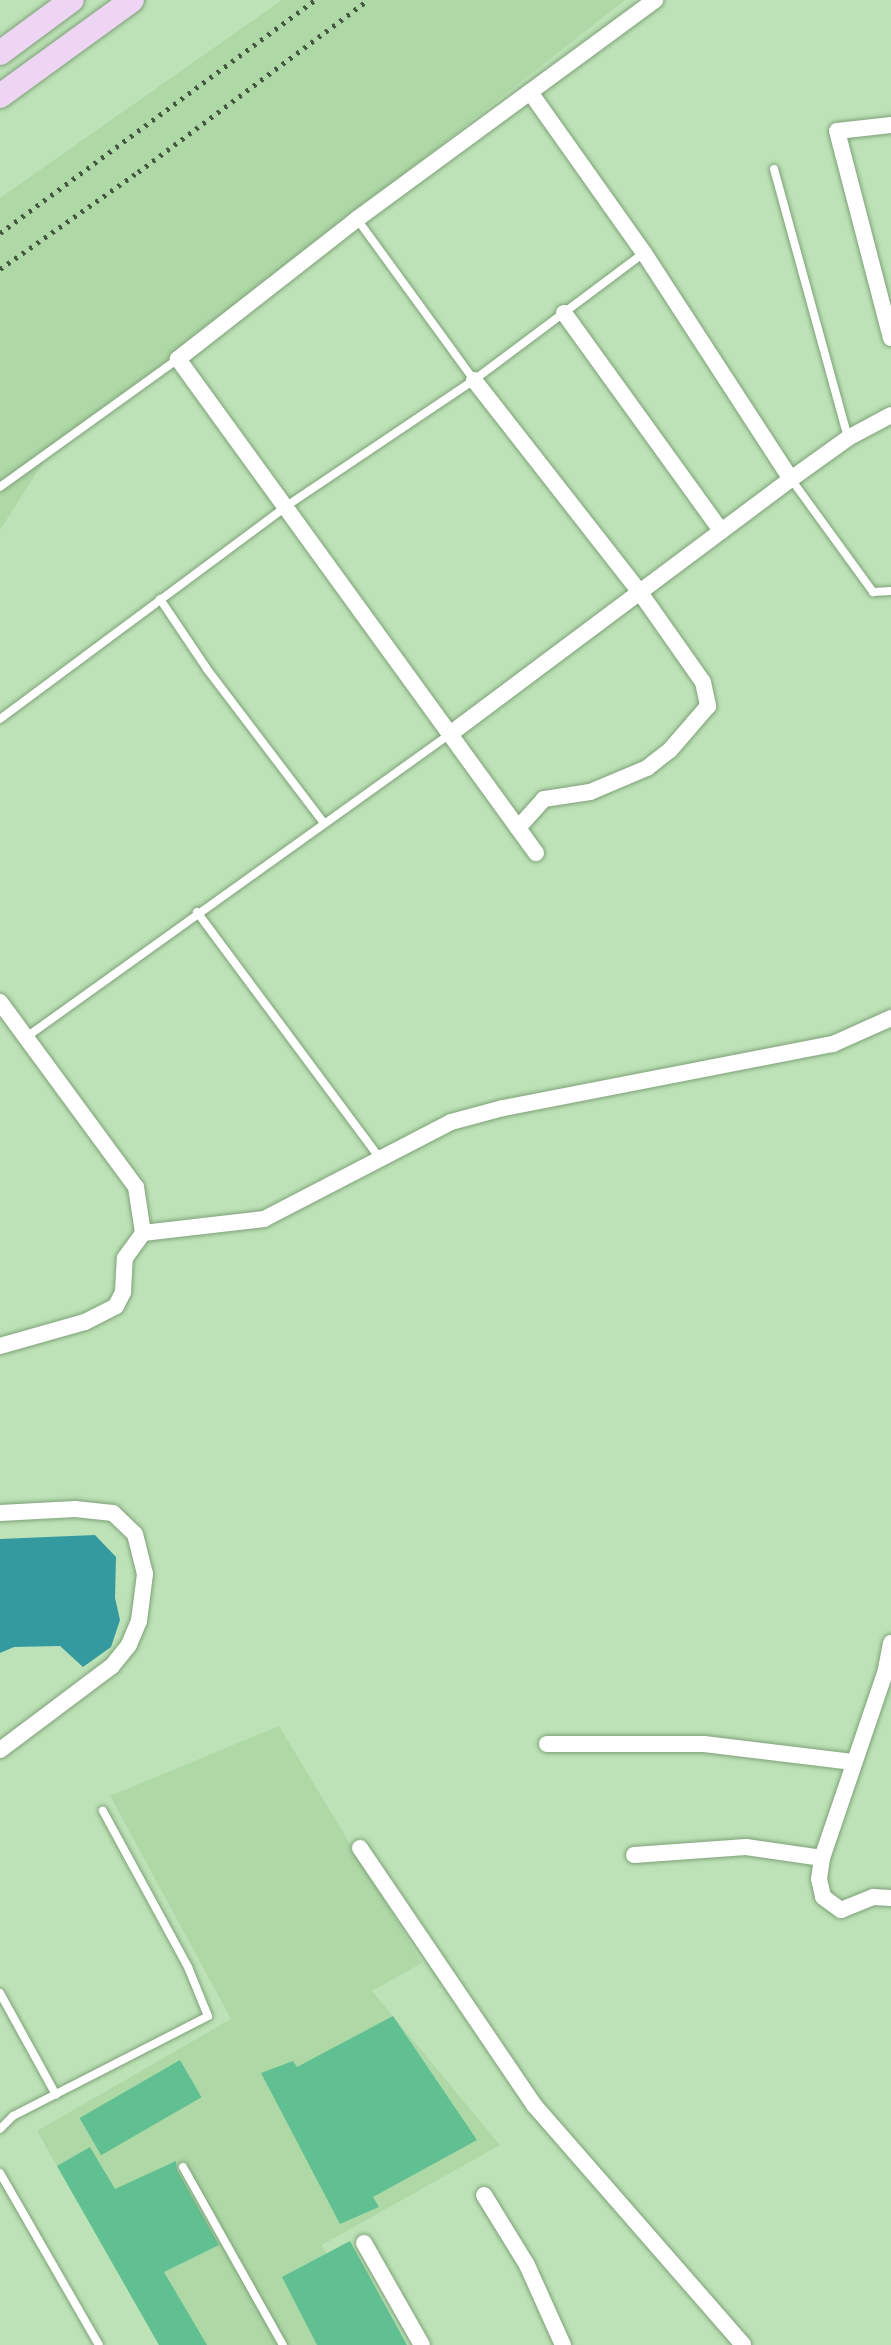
<!DOCTYPE html>
<style>
body{margin:0}
#map{position:relative;width:891px;height:2345px;overflow:hidden;background:#bee2b7;font-family:Quicksand,sans-serif}
div>[style]{position:absolute}
[style*='--x']{left:calc(var(--x)*1px);top:calc(var(--y)*1px);width:calc(var(--w)*1px);rotate:calc(var(--a)*1deg)}
.built>*{inset:0;background:#afd8a7}
.water>*{inset:0;background:#359aa0}
.building>*{inset:0;background:#61c092;transform-origin:0 0}
.roads{filter:drop-shadow(0 0 2px #7ea178) drop-shadow(0 0 2px #7ea178)}
.service>*{height:8px;margin:-4px;padding:0 4px;transform-origin:4px;border-radius:4px;background:#fff}
.minor>*{height:16px;margin:-8px;padding:0 8px;transform-origin:8px;border-radius:8px;background:#fff}
.secondary>*{height:24px;margin:-12px;padding:0 12px;transform-origin:12px;border-radius:12px;background:#eed5f3}
.rail>*{height:4.5px;margin-top:-2.25px;transform-origin:0;background:repeating-linear-gradient(90deg,#465842 0 3px,transparent 0 9px)}
span{translate:-50% -50%;white-space:nowrap;text-align:center;line-height:1.15;-webkit-text-stroke:4.5px #ebfde7;paint-order:stroke}
</style>
<div id="map">
<div class="built">
<div style="clip-path:polygon(282px 0,625px 0,50px 452px,0 530px,0 198px)"></div>
<div style="clip-path:polygon(279px 1726px,422px 1963px,372px 1991px,500px 2145px,322px 2245px,376px 2345px,159px 2345px,37px 2131px,231px 2019px,110px 1796px)"></div>
</div>
<div class="water">
<div style="clip-path:polygon(95px 1535px,116px 1557px,115px 1598px,120px 1620px,111px 1647px,83px 1667px,60px 1646px,14px 1647px,0 1653px,0 1539px)"></div>
</div>
<div class="building">
<div style="clip-path:polygon(393px 2016px,477px 2140px,373px 2197px,379px 2207px,340px 2224px,261px 2073px,293px 2061px,297px 2067px)"></div>
<div style="left:180px;top:2060px;width:43px;height:116px;rotate:60deg"></div>
<div style="clip-path:polygon(90px 2147px,115px 2189px,176px 2161px,177px 2170px,219px 2245px,164px 2272px,207px 2345px,159px 2345px,57px 2166px)"></div>
<div style="clip-path:polygon(350px 2241px,407px 2345px,317px 2345px,282px 2277px)"></div>
</div>
<div class="roads">
<div class="service">
<div style="--x:774;--y:169;--w:279;--a:74.6"></div>
<div style="--x:357;--y:219;--w:199;--a:54"></div>
<div style="--x:791;--y:479;--w:140;--a:54"></div>
<div style="--x:873;--y:592;--w:18;--a:-3"></div>
<div style="--x:0;--y:487;--w:219;--a:-35.7"></div>
<div style="--x:160;--y:599;--w:84;--a:56.1"></div>
<div style="--x:207;--y:669;--w:192;--a:52.8"></div>
<div style="--x:0;--y:719;--w:355;--a:-36.6"></div>
<div style="--x:285;--y:507;--w:228;--a:-33.9"></div>
<div style="--x:474;--y:380;--w:212;--a:-36.8"></div>
<div style="--x:197;--y:912;--w:305;--a:53.4"></div>
<div style="--x:25;--y:1038;--w:523;--a:-35.58"></div>
<div style="--x:0;--y:1993;--w:116;--a:61.2"></div>
<div style="--x:0;--y:2129;--w:18;--a:-45"></div>
<div style="--x:13;--y:2116;--w:219;--a:-27.1"></div>
<div style="--x:208;--y:2016;--w:53;--a:-112.2"></div>
<div style="--x:188;--y:1967;--w:178;--a:-118.6"></div>
<div style="--x:183;--y:2167;--w:204;--a:60.7"></div>
<div style="--x:0;--y:2173;--w:198;--a:60.1"></div>
</div>
<div class="minor">
<div style="--x:530;--y:92;--w:197;--a:54.7"></div>
<div style="--x:644;--y:253;--w:270;--a:57"></div>
<div style="--x:891;--y:125;--w:54;--a:173.7"></div>
<div style="--x:837;--y:131;--w:214;--a:75.4"></div>
<div style="--x:564;--y:313;--w:269;--a:54.2"></div>
<div style="--x:474;--y:380;--w:268;--a:52"></div>
<div style="--x:639;--y:591;--w:111;--a:54.9"></div>
<div style="--x:703;--y:682;--w:25;--a:78"></div>
<div style="--x:708;--y:706;--w:58;--a:130.8"></div>
<div style="--x:670;--y:750;--w:29;--a:142"></div>
<div style="--x:647;--y:768;--w:62;--a:157.2"></div>
<div style="--x:590;--y:792;--w:47;--a:171.3"></div>
<div style="--x:544;--y:799;--w:39;--a:132"></div>
<div style="--x:450;--y:734;--w:426;--a:-36.8"></div>
<div style="--x:791;--y:479;--w:70;--a:-35.7"></div>
<div style="--x:848;--y:438;--w:49;--a:-28.1"></div>
<div style="--x:536;--y:853;--w:610;--a:-125.93"></div>
<div style="--x:178;--y:359;--w:227;--a:-38"></div>
<div style="--x:357;--y:219;--w:370;--a:-36.3"></div>
<div style="--x:0;--y:1002;--w:230;--a:53.7"></div>
<div style="--x:136;--y:1187;--w:47;--a:81.3"></div>
<div style="--x:143;--y:1233;--w:122;--a:-6.6"></div>
<div style="--x:264;--y:1219;--w:211;--a:-27.4"></div>
<div style="--x:451;--y:1122;--w:54;--a:-15.1"></div>
<div style="--x:503;--y:1108;--w:336;--a:-11"></div>
<div style="--x:833;--y:1044;--w:64;--a:-24.1"></div>
<div style="--x:0;--y:1346;--w:88;--a:-15.8"></div>
<div style="--x:85;--y:1322;--w:35;--a:-27"></div>
<div style="--x:116;--y:1306;--w:16;--a:-63"></div>
<div style="--x:123;--y:1292;--w:34;--a:-87"></div>
<div style="--x:125;--y:1258;--w:31;--a:-54"></div>
<div style="--x:0;--y:1513;--w:75;--a:-3.1"></div>
<div style="--x:75;--y:1509;--w:38;--a:6"></div>
<div style="--x:113;--y:1513;--w:30;--a:44"></div>
<div style="--x:135;--y:1534;--w:41;--a:76"></div>
<div style="--x:145;--y:1574;--w:47;--a:97.3"></div>
<div style="--x:139;--y:1621;--w:26;--a:113"></div>
<div style="--x:129;--y:1645;--w:27;--a:129"></div>
<div style="--x:112;--y:1666;--w:140;--a:143.1"></div>
<div style="--x:891;--y:1643;--w:31;--a:101"></div>
<div style="--x:885;--y:1673;--w:195;--a:108.8"></div>
<div style="--x:822;--y:1858;--w:21;--a:98"></div>
<div style="--x:819;--y:1879;--w:18;--a:77"></div>
<div style="--x:823;--y:1897;--w:22;--a:36"></div>
<div style="--x:841;--y:1910;--w:35;--a:-22"></div>
<div style="--x:873;--y:1897;--w:18;--a:3"></div>
<div style="--x:547;--y:1744;--w:157;--a:0"></div>
<div style="--x:704;--y:1744;--w:150;--a:6.9"></div>
<div style="--x:360;--y:1848;--w:310;--a:55.9"></div>
<div style="--x:534;--y:2105;--w:318;--a:48.9"></div>
<div style="--x:634;--y:1855;--w:112;--a:-4.1"></div>
<div style="--x:746;--y:1847;--w:77;--a:8.2"></div>
<div style="--x:484;--y:2195;--w:82;--a:58.4"></div>
<div style="--x:527;--y:2265;--w:88;--a:65.8"></div>
<div style="--x:364;--y:2243;--w:117;--a:60.4"></div>
</div>
<div class="secondary">
<div style="--x:0;--y:53;--w:89;--a:-36.4"></div>
<div style="--x:0;--y:96;--w:163;--a:-36"></div>
</div>
</div>
<div class="rail">
<div style="--x:0;--y:233;--w:392;--a:-36.5"></div>
<div style="--x:0;--y:269;--w:169;--a:-35.1"></div>
<div style="--x:138;--y:172;--w:287;--a:-36.8"></div>
</div>
</div>
